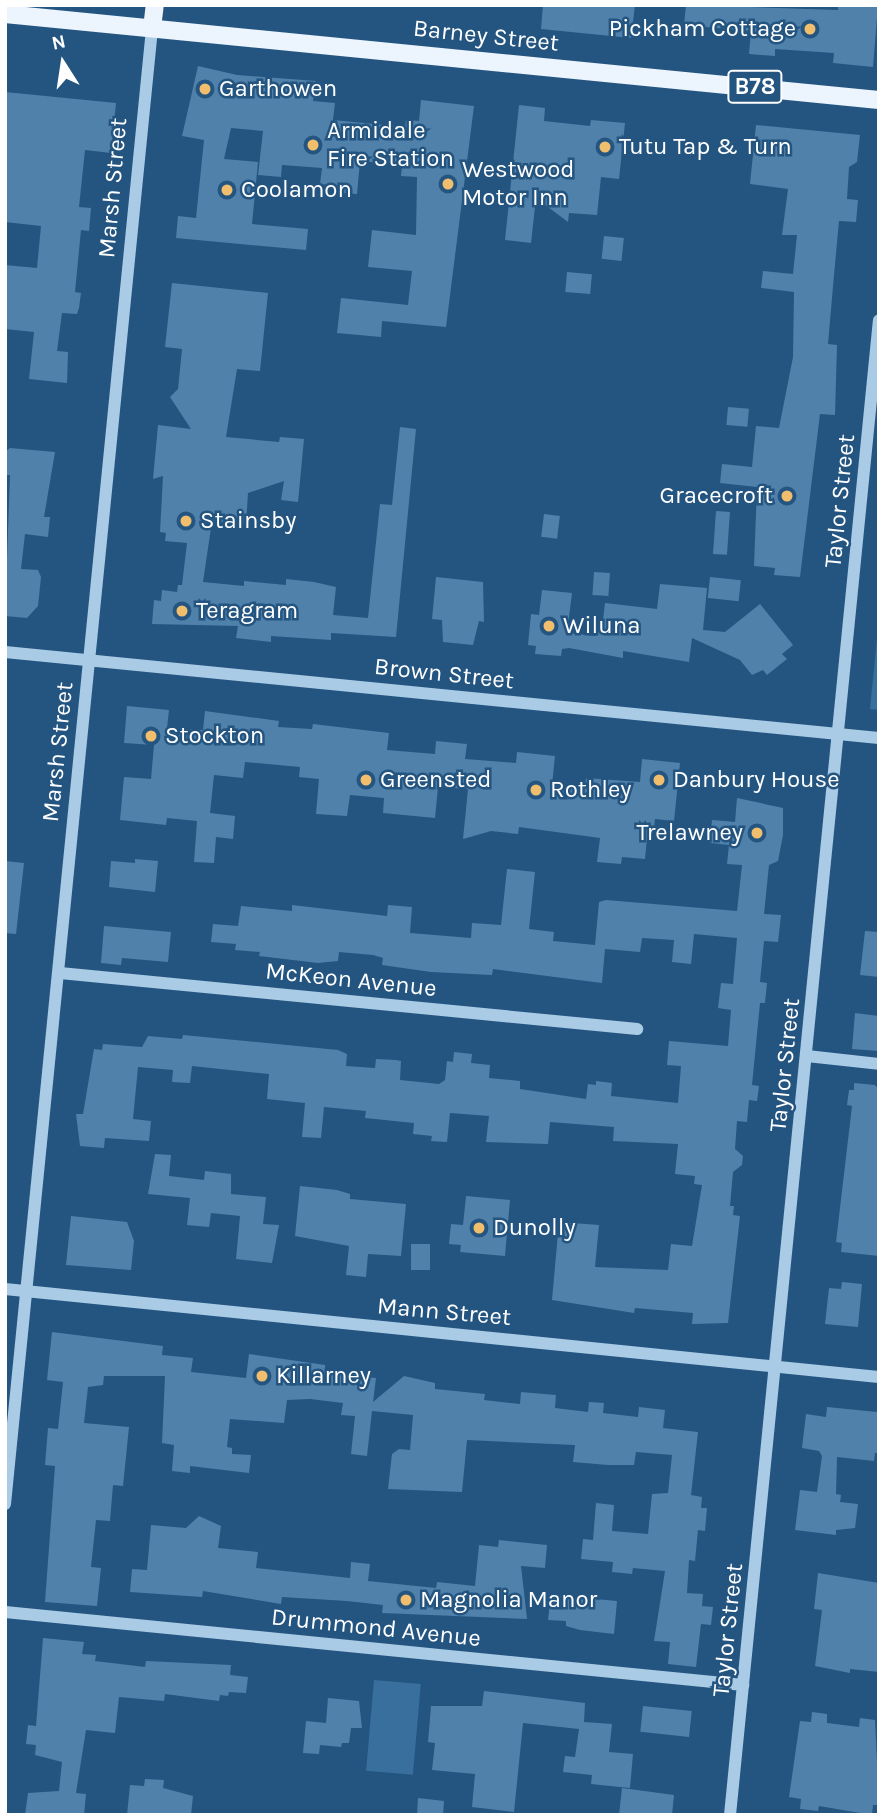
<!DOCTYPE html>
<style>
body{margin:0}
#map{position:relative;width:884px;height:1820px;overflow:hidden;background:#245580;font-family:Karla,sans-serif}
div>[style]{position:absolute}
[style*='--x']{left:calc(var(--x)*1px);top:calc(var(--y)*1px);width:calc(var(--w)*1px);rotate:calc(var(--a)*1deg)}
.green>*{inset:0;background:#386f9d;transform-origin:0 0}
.building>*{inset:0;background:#5081ab;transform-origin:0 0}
.minor>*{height:12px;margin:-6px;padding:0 6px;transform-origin:6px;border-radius:6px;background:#aacbe6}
.major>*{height:18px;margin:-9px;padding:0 9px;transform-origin:9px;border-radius:9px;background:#ecf4fd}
.dots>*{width:19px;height:19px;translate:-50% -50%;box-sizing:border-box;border:4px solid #245580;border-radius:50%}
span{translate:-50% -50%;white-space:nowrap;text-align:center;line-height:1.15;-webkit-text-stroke:5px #245580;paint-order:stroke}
.shield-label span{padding:2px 5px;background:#245580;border:2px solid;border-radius:5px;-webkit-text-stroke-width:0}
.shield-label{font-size:23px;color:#fff;font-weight:700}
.poi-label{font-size:24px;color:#fff}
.right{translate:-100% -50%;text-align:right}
.left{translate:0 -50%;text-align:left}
.street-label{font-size:24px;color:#fff}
.frame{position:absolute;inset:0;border:7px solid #fff;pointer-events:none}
.north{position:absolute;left:28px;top:28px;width:70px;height:70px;-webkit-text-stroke:5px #245580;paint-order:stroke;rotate:348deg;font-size:19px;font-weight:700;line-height:28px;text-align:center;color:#fff}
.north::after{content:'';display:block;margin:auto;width:24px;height:32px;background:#fff;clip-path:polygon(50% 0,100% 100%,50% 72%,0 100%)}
</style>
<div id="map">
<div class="green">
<div style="clip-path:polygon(879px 618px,879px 710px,870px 709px)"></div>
<div style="left:374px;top:1680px;width:47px;height:91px;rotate:5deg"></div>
</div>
<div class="building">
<div style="clip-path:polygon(543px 5px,635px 5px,631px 38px,541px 29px)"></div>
<div style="clip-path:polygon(686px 5px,838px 10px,838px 5px,878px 5px,873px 67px,833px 63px,834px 53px,775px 49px,775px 56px,749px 54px,751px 31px,684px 25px)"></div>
<div style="clip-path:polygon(198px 66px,237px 75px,316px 81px,313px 101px,335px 103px,333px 120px,405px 127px,406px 120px,419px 121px,421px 100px,474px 106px,446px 327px,382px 321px,381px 337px,337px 333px,341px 298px,408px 305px,412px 271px,368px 267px,372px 230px,416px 235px,417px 177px,401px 176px,402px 165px,360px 161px,357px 194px,339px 193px,340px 186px,320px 184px,322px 168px,282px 165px,281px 177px,258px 175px,263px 131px,231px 128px,224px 159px,258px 162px,252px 224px,308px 229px,306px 250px,176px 238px,178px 216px,196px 218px,204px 140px,182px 136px)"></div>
<div style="clip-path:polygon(5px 92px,116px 103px,111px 153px,85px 150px,79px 207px,91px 208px,89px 231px,81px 230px,75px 292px,81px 293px,79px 308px,77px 314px,62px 313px,57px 351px,68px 352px,67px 383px,29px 379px,34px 332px,5px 329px,5px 265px,37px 268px,41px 226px,5px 222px)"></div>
<div style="clip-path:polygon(519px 105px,545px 108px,544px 121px,590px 126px,591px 120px,625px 123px,619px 179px,601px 177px,597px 215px,569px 213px,568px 222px,536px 198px,531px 243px,505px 240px)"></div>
<div style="clip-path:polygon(756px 125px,860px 135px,857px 162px,849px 167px,847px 199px,858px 200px,856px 222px,839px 221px,834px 275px,828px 344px,837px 345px,835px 415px,820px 414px,800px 577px,774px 575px,775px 568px,754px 566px,757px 487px,720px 483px,722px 464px,752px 467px,756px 426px,779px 428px,793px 357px,794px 292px,761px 288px,763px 271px,793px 274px,797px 235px,782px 235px,788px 189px,750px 184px)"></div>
<div style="left:604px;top:236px;width:20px;height:23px;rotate:6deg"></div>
<div style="left:567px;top:272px;width:25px;height:20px;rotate:5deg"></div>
<div style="clip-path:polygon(172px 283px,268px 293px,260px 371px,237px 369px,226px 437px,279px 442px,280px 437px,304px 439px,298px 502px,281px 500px,284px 481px,248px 493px,246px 524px,212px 521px,203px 582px,244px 586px,244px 581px,286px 585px,286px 579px,314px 582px,336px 587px,333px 615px,368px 618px,380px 504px,392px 505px,400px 427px,416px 429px,396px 637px,331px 633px,331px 640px,271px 636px,271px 642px,236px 638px,238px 626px,152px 624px,154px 600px,161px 601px,162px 590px,177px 592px,178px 585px,182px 585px,187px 543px,165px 541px,166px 533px,160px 532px,163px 476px,153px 479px,158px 425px,191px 429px,170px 397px,178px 389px,182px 349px,165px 347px)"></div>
<div style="left:728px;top:407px;width:21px;height:18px;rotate:5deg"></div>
<div style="clip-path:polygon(10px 448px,55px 452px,44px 517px,50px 517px,48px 537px,25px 534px,21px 569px,38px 570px,41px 577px,38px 606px,27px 618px,5px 616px,10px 475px,5px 475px,5px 452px)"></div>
<div style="left:716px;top:511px;width:14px;height:43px;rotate:4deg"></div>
<div style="left:544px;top:514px;width:16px;height:23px;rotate:7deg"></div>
<div style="left:594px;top:572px;width:16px;height:23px;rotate:4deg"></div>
<div style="clip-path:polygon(436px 577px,483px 582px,484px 622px,479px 621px,473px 645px,443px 642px,442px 620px,432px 619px)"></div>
<div style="left:710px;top:577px;width:31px;height:21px;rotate:6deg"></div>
<div style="clip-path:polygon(660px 584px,707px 588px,703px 630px,725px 632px,760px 604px,793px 645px,782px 654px,787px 659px,767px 675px,763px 670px,752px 675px,740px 660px,692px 638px,689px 662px,623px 651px,623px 658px,569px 648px,562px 649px,561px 656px,535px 654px,536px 646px,528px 645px,531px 614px,539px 615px,542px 590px,572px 593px,567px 633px,596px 636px,597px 628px,602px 628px,605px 603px,657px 609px)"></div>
<div style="clip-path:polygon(127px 706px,169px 710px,167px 728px,203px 730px,205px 711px,279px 721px,278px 727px,312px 729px,313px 724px,389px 733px,387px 750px,435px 754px,436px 741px,467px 744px,465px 759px,516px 763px,517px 752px,555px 756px,552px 785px,585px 789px,586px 778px,640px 782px,642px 759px,680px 763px,674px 821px,655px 819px,654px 828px,648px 828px,645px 859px,622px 857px,621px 864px,597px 862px,600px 838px,519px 827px,518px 834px,491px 831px,463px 839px,468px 789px,438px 787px,435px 818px,383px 813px,384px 798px,350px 795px,347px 816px,316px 814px,319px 779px,299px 777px,300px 767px,245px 762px,243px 778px,214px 775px,210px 813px,235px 816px,233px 839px,216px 837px,214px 863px,194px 862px,197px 821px,167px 818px,166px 825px,120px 820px,124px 777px,151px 779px,154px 745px,124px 743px)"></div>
<div style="clip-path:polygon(737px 798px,783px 808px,783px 835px,778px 861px,769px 865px,764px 914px,781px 915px,778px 942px,764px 941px,760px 982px,767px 983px,765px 1003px,760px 1003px,752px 1085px,759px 1086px,757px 1101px,749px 1100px,747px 1122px,737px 1121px,735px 1149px,743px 1156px,742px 1165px,733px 1172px,730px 1206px,734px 1206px,733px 1215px,740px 1216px,728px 1323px,692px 1324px,693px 1313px,635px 1308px,634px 1313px,552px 1300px,559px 1222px,599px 1225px,595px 1267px,668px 1270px,671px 1244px,692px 1246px,702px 1185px,694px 1184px,695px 1176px,675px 1174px,678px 1144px,613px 1141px,614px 1127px,550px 1122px,548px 1144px,486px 1142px,489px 1116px,450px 1113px,447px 1142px,431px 1141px,432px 1136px,413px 1134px,414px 1123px,365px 1118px,366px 1111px,324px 1107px,321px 1138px,302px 1137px,305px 1103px,267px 1099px,269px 1074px,192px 1066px,190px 1083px,172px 1082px,173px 1070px,138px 1067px,133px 1119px,151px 1121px,149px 1141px,105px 1138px,104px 1148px,80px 1146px,76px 1114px,83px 1114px,94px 1049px,102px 1050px,103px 1044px,142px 1047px,148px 1036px,182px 1039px,183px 1035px,338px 1050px,347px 1054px,346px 1066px,375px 1068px,376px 1059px,396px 1060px,401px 1061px,400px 1080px,439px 1084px,445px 1080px,447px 1061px,453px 1062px,454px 1052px,472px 1054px,471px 1063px,490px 1065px,489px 1078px,520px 1081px,520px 1089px,586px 1099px,588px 1084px,596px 1085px,596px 1081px,612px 1083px,611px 1096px,678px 1103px,681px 1066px,667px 1065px,669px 1041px,728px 1046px,731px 1010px,718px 1008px,721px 983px,733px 984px,737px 938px,694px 934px,691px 964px,672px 962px,674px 940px,642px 938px,640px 952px,605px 949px,602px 983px,493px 969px,492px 975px,431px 972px,382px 965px,383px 958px,373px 955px,339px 952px,338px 961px,318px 963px,259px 956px,260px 952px,235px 950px,236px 944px,211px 942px,213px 924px,238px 926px,241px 906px,292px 911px,292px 905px,387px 916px,388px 905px,412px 907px,410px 933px,471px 938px,472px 923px,501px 925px,507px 869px,535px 872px,529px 929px,554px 932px,553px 941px,595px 945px,599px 902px,606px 900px,737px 911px,742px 865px,727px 864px,729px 845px,710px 843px,712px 820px,735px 822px)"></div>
<div style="clip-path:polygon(135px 859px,158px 861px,155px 892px,109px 887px,111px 861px,135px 863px)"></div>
<div style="clip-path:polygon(5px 861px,24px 863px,16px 934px,5px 933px)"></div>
<div style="clip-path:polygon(104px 926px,171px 932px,168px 962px,122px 958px,121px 965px,101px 963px)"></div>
<div style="clip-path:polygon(865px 931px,879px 932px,879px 977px,860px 975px)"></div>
<div style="clip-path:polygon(855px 1013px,879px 1016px,879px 1051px,852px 1049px)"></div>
<div style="clip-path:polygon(854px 1083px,875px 1085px,879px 1090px,879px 1256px,841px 1252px,842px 1243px,836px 1242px,852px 1106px,847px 1105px,849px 1090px,854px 1090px)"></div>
<div style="clip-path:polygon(155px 1154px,171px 1155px,169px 1176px,204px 1180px,205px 1171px,231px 1174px,231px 1194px,266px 1197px,263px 1224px,279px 1225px,272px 1263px,236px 1259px,240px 1216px,211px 1213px,209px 1227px,187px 1225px,190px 1198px,148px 1194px)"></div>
<div style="clip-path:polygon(300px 1186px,337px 1190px,350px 1194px,350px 1199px,406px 1204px,401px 1256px,368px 1254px,366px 1277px,346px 1275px,349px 1246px,295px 1236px)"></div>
<div style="clip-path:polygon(466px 1196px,510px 1200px,505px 1256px,460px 1252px,461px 1245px,449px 1244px,451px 1224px,463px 1225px)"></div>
<div style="clip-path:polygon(71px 1216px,127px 1222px,134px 1241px,131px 1270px,66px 1265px)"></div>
<div style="left:411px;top:1244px;width:19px;height:26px"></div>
<div style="clip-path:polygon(842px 1282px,862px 1284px,858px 1327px,825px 1324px,829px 1288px,841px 1289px)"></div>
<div style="clip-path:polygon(52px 1332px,163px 1346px,162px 1355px,193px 1358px,191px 1372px,246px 1378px,249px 1354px,325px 1365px,325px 1373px,376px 1378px,373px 1402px,404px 1376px,435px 1383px,435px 1389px,485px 1394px,484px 1400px,520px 1404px,521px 1392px,556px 1395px,555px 1408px,588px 1412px,589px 1402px,604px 1403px,603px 1413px,638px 1417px,639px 1407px,665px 1410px,663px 1428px,698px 1432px,691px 1495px,702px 1497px,701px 1508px,707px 1508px,705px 1531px,698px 1530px,695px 1561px,689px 1560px,687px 1593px,703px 1594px,702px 1606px,713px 1607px,711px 1625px,701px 1624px,696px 1667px,668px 1664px,670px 1642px,654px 1641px,665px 1571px,633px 1568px,632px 1574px,612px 1572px,613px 1562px,581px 1559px,583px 1539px,593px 1540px,596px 1503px,614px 1505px,612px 1531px,648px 1534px,652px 1494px,668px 1493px,672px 1455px,636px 1452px,634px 1465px,608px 1465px,573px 1462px,575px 1445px,467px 1440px,462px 1492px,388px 1489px,392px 1454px,399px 1449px,410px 1450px,413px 1415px,372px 1411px,367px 1456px,351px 1454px,355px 1416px,341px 1415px,343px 1403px,310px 1399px,287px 1400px,284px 1423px,230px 1419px,227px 1447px,232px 1448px,232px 1454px,251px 1455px,249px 1473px,190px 1466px,190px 1473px,172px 1471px,174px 1445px,162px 1443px,165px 1376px,104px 1376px,103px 1385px,88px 1387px,84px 1423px,129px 1427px,123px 1486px,113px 1485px,110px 1521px,96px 1520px,91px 1567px,101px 1568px,97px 1606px,45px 1602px,55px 1466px,45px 1465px,48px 1428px,58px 1429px,63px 1382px,47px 1380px)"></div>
<div style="clip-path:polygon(827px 1407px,877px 1412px,879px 1421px,879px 1453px,875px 1453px,874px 1461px,837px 1457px,836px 1494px,841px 1495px,840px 1502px,858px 1504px,855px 1528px,836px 1530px,836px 1535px,795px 1530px,800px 1490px,817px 1492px,822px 1456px,819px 1451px,802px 1448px,806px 1414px,826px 1417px)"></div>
<div style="clip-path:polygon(199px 1516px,221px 1526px,218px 1548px,258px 1552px,256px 1568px,350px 1578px,351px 1562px,370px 1564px,368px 1581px,436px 1588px,437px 1582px,475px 1586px,479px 1545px,498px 1547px,499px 1540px,547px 1545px,545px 1568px,521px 1566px,527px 1619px,382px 1613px,383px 1605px,347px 1601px,282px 1597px,281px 1604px,203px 1591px,202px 1597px,130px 1592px,132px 1569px,147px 1570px,151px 1525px,186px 1528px)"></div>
<div style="clip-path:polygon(818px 1573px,879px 1583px,879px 1672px,850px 1669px,850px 1673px,815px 1666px,822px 1610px,814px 1609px)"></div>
<div style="clip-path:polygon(551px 1595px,617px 1601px,614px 1634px,580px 1630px,566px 1626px,566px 1621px,548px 1620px)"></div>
<div style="clip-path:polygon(43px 1638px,84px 1642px,82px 1654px,96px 1655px,95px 1661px,145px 1667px,146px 1661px,231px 1665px,230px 1675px,248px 1677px,246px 1693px,229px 1692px,228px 1696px,220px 1695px,219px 1701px,165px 1694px,164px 1701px,119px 1697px,115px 1733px,86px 1730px,76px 1793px,86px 1794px,84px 1815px,25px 1815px,28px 1793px,59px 1791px,62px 1762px,35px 1755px,36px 1745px,26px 1744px,28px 1725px,36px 1726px)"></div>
<div style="clip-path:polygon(484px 1691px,585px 1703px,584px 1722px,612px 1724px,609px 1752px,633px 1754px,630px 1788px,591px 1784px,592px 1775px,563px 1772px,565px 1756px,575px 1757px,579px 1729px,523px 1723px,514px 1812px,472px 1807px,475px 1774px,432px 1770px,435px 1743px,428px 1742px,431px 1706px,482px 1706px)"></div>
<div style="clip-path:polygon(328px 1698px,359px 1701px,362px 1728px,351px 1728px,349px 1743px,342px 1743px,341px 1747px,320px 1745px,319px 1754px,303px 1753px,306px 1721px,326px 1723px)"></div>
<div style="left:643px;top:1706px;width:49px;height:26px;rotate:6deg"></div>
<div style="clip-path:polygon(812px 1712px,827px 1714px,827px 1723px,859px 1727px,860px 1718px,875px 1720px,879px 1805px,873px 1805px,872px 1815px,819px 1806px,818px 1811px,800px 1809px,801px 1799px,789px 1797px,800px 1721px,811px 1722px)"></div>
<div style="clip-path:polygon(145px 1779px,164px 1780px,163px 1788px,193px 1796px,191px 1815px,127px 1815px,130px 1785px,144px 1786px)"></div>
<div style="clip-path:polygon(622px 1788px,674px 1795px,672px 1815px,619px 1815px)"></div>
<div style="clip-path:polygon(418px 1798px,444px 1801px,443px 1815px,417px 1815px)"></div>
</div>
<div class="minor">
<div style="--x:5;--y:652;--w:878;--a:5.62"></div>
<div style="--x:60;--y:973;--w:580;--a:5.54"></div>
<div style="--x:807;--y:1056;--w:72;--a:6.3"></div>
<div style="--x:5;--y:1289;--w:878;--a:5.75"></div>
<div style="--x:5;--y:1504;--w:1483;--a:-84.31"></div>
<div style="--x:5;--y:1612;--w:742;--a:5.65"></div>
<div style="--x:730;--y:1815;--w:1502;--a:-84.31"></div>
</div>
<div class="major">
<div style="--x:5;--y:14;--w:878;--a:5.62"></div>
<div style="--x:152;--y:28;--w:23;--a:-83"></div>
</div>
<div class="dots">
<div style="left:810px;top:29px;background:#f1be6e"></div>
<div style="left:205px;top:89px;background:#f1be6e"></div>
<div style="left:313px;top:145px;background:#f1be6e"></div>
<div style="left:605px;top:147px;background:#f1be6e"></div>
<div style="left:448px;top:184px;background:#f1be6e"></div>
<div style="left:227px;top:190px;background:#f1be6e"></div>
<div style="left:787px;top:496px;background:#f1be6e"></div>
<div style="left:186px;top:521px;background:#f1be6e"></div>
<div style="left:182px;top:611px;background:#f1be6e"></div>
<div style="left:549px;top:626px;background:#f1be6e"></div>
<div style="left:151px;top:736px;background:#f1be6e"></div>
<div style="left:366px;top:780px;background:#f1be6e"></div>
<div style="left:659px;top:780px;background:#f1be6e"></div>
<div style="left:536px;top:790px;background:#f1be6e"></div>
<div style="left:757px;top:833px;background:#f1be6e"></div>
<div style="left:479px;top:1228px;background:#f1be6e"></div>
<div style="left:262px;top:1376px;background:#f1be6e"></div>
<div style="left:406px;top:1600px;background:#f1be6e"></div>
</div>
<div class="shield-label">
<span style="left:755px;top:87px">B78</span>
</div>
<div class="poi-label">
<span class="right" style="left:796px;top:29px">Pickham Cottage</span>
<span class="left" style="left:219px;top:89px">Garthowen</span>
<span class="left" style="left:327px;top:145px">Armidale<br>Fire Station</span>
<span class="left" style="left:619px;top:147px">Tutu Tap &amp; Turn</span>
<span class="left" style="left:462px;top:184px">Westwood<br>Motor Inn</span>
<span class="left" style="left:241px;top:190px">Coolamon</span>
<span class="right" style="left:773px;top:496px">Gracecroft</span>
<span class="left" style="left:200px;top:521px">Stainsby</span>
<span class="left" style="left:196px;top:611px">Teragram</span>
<span class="left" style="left:563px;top:626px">Wiluna</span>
<span class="left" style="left:165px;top:736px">Stockton</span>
<span class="left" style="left:380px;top:780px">Greensted</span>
<span class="left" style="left:673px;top:780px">Danbury House</span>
<span class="left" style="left:550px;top:790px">Rothley</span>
<span class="right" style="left:743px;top:833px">Trelawney</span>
<span class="left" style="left:493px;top:1228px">Dunolly</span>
<span class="left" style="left:276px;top:1376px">Killarney</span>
<span class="left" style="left:420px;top:1600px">Magnolia Manor</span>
</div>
<div class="street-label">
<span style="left:486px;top:36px;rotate:6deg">Barney Street</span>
<span style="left:113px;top:188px;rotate:-85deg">Marsh Street</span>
<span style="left:840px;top:501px;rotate:-84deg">Taylor Street</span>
<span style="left:444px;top:674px;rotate:6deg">Brown Street</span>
<span style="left:58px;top:752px;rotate:-84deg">Marsh Street</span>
<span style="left:351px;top:980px;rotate:6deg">McKeon Avenue</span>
<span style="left:785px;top:1065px;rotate:-84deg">Taylor Street</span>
<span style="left:444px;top:1312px;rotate:5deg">Mann Street</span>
<span style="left:376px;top:1628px;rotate:6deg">Drummond Avenue</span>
<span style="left:728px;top:1630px;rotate:-84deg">Taylor Street</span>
</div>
<div class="frame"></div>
<div class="north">N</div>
</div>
